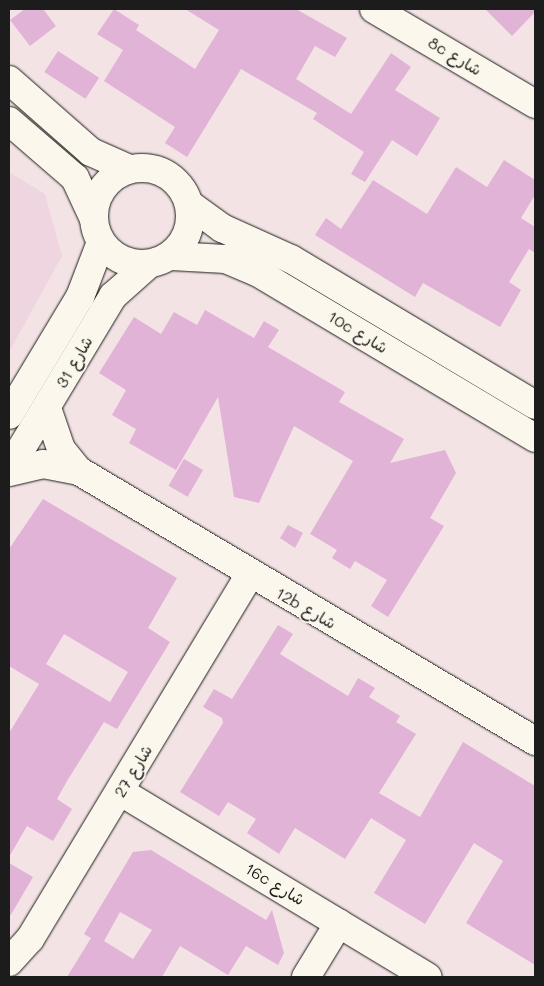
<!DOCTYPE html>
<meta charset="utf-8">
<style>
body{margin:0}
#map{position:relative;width:544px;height:986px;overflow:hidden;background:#f3e3e5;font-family:Mali,"Playpen Sans Arabic",sans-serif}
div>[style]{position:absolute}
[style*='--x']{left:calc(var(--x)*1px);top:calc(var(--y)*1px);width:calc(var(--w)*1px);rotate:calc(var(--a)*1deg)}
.built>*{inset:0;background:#eed5e0}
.building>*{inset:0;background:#e1b3d6;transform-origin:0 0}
.roads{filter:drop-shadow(0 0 1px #1c1c1c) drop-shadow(0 0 1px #1c1c1c)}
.minor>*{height:28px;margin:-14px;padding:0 14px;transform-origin:14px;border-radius:14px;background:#fbf7ec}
.minor>.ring{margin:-14px;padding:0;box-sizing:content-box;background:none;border:28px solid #fbf7ec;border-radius:50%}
span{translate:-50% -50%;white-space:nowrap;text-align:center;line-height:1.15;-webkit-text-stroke:4px #fbf7ec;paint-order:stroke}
.street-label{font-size:16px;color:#1c1c1c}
.frame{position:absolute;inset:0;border:10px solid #1c1c1c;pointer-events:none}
</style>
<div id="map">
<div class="built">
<div style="clip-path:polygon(9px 172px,45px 194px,62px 256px,9px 352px)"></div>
</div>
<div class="building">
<div style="clip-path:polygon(25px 9px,43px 9px,56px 26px,30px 46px,10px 20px)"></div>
<div style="clip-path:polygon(114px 9px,139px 25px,136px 30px,195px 69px,219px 30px,185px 9px,296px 9px,347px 38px,335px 57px,315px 46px,296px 79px,351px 114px,391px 53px,411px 67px,395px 90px,440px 118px,417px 156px,392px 140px,365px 182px,351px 174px,364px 152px,313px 119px,317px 113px,241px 69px,187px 157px,165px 143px,175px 127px,104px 81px,123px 50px,97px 34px)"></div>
<div style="clip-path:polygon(485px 9px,535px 9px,535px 12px,512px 36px)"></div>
<div style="left:58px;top:51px;width:49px;height:25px;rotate:33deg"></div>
<div style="clip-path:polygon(504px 160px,535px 180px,535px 195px,521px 218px,535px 227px,535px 253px,529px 249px,509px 282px,521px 290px,500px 327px,423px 283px,415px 297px,315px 235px,326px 218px,341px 229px,373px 180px,427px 214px,456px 167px,487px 187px)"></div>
<div style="clip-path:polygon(205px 310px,254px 338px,264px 321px,279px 330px,268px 347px,345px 392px,339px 402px,404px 439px,390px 463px,445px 450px,456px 473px,430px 518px,444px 526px,388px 617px,371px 606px,387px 580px,355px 561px,350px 569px,332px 558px,337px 550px,310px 534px,353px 461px,294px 426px,259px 503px,234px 497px,218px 397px,176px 470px,129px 443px,136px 429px,112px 415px,126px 390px,99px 373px,134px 317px,161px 334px,174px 312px,197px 325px)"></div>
<div style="left:184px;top:459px;width:22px;height:31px;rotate:30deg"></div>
<div style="clip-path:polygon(evenodd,43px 499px,177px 578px,148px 628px,170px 642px,117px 729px,104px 722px,67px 781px,57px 799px,72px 809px,53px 841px,27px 826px,9px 857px,9px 733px,39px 684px,9px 666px,9px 549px,43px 499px,64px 634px,128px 672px,110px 702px,46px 664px,64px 634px)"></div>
<div style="clip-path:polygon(288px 525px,303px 533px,295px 548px,280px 538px)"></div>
<div style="clip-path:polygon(278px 625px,293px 634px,280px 654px,348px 696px,358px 678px,375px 688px,369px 697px,400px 716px,396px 722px,416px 734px,379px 793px,420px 817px,463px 742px,535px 786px,535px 965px,466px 923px,503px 861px,474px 843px,425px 924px,374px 893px,406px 840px,371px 818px,345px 859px,295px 828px,279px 854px,247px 833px,256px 819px,228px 802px,219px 816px,180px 792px,223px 723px,222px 718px,203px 707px,214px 689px,232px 699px)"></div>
<div style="clip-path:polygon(evenodd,151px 850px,266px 920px,272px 910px,284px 953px,278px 965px,246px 946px,228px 975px,180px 946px,162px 977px,67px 977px,91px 938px,84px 934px,133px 852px,151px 850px,120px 912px,152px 930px,133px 959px,104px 941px,120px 912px)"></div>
<div style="clip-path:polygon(9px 863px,33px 877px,9px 918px)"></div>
</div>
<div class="roads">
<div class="minor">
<div style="--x:374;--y:9;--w:187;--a:30.5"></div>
<div style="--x:9;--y:80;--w:109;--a:41.3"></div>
<div style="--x:91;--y:152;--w:42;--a:24.1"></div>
<div style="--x:9;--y:121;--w:87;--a:40.8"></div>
<div style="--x:75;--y:178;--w:45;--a:65.1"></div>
<div class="ring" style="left:94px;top:168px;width:68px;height:68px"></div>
<div style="--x:189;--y:204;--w:41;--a:36"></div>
<div style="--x:222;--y:228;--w:76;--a:24.2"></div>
<div style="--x:291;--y:259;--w:284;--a:30.9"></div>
<div style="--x:171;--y:256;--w:55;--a:3.1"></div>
<div style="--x:226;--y:259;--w:34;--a:23"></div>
<div style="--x:257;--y:272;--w:324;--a:30.8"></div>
<div style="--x:47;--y:408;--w:43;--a:71.1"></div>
<div style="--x:61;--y:449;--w:28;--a:51"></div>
<div style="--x:79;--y:471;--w:530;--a:30.63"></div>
<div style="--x:9;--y:415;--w:138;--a:-59"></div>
<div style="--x:80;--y:297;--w:59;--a:-69.1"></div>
<div style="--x:9;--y:469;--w:202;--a:-59"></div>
<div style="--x:113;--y:296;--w:48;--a:-41.6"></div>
<div style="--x:9;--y:472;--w:35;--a:-13"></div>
<div style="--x:43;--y:464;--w:37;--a:11"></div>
<div style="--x:121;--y:792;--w:358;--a:31.1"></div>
<div style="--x:9;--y:962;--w:31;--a:-48"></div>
<div style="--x:30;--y:939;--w:425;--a:-58.9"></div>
<div style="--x:306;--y:977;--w:63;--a:-58.6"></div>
</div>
</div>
<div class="street-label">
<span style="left:455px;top:56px;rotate:31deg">8c شارع</span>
<span style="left:358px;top:332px;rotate:31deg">10c شارع</span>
<span style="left:74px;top:362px;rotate:-60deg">شارع 31</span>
<span style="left:306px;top:608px;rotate:30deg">12b شارع</span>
<span style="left:133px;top:771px;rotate:-59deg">شارع 27</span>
<span style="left:275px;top:884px;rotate:31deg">16c شارع</span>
</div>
<div class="frame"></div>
</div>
